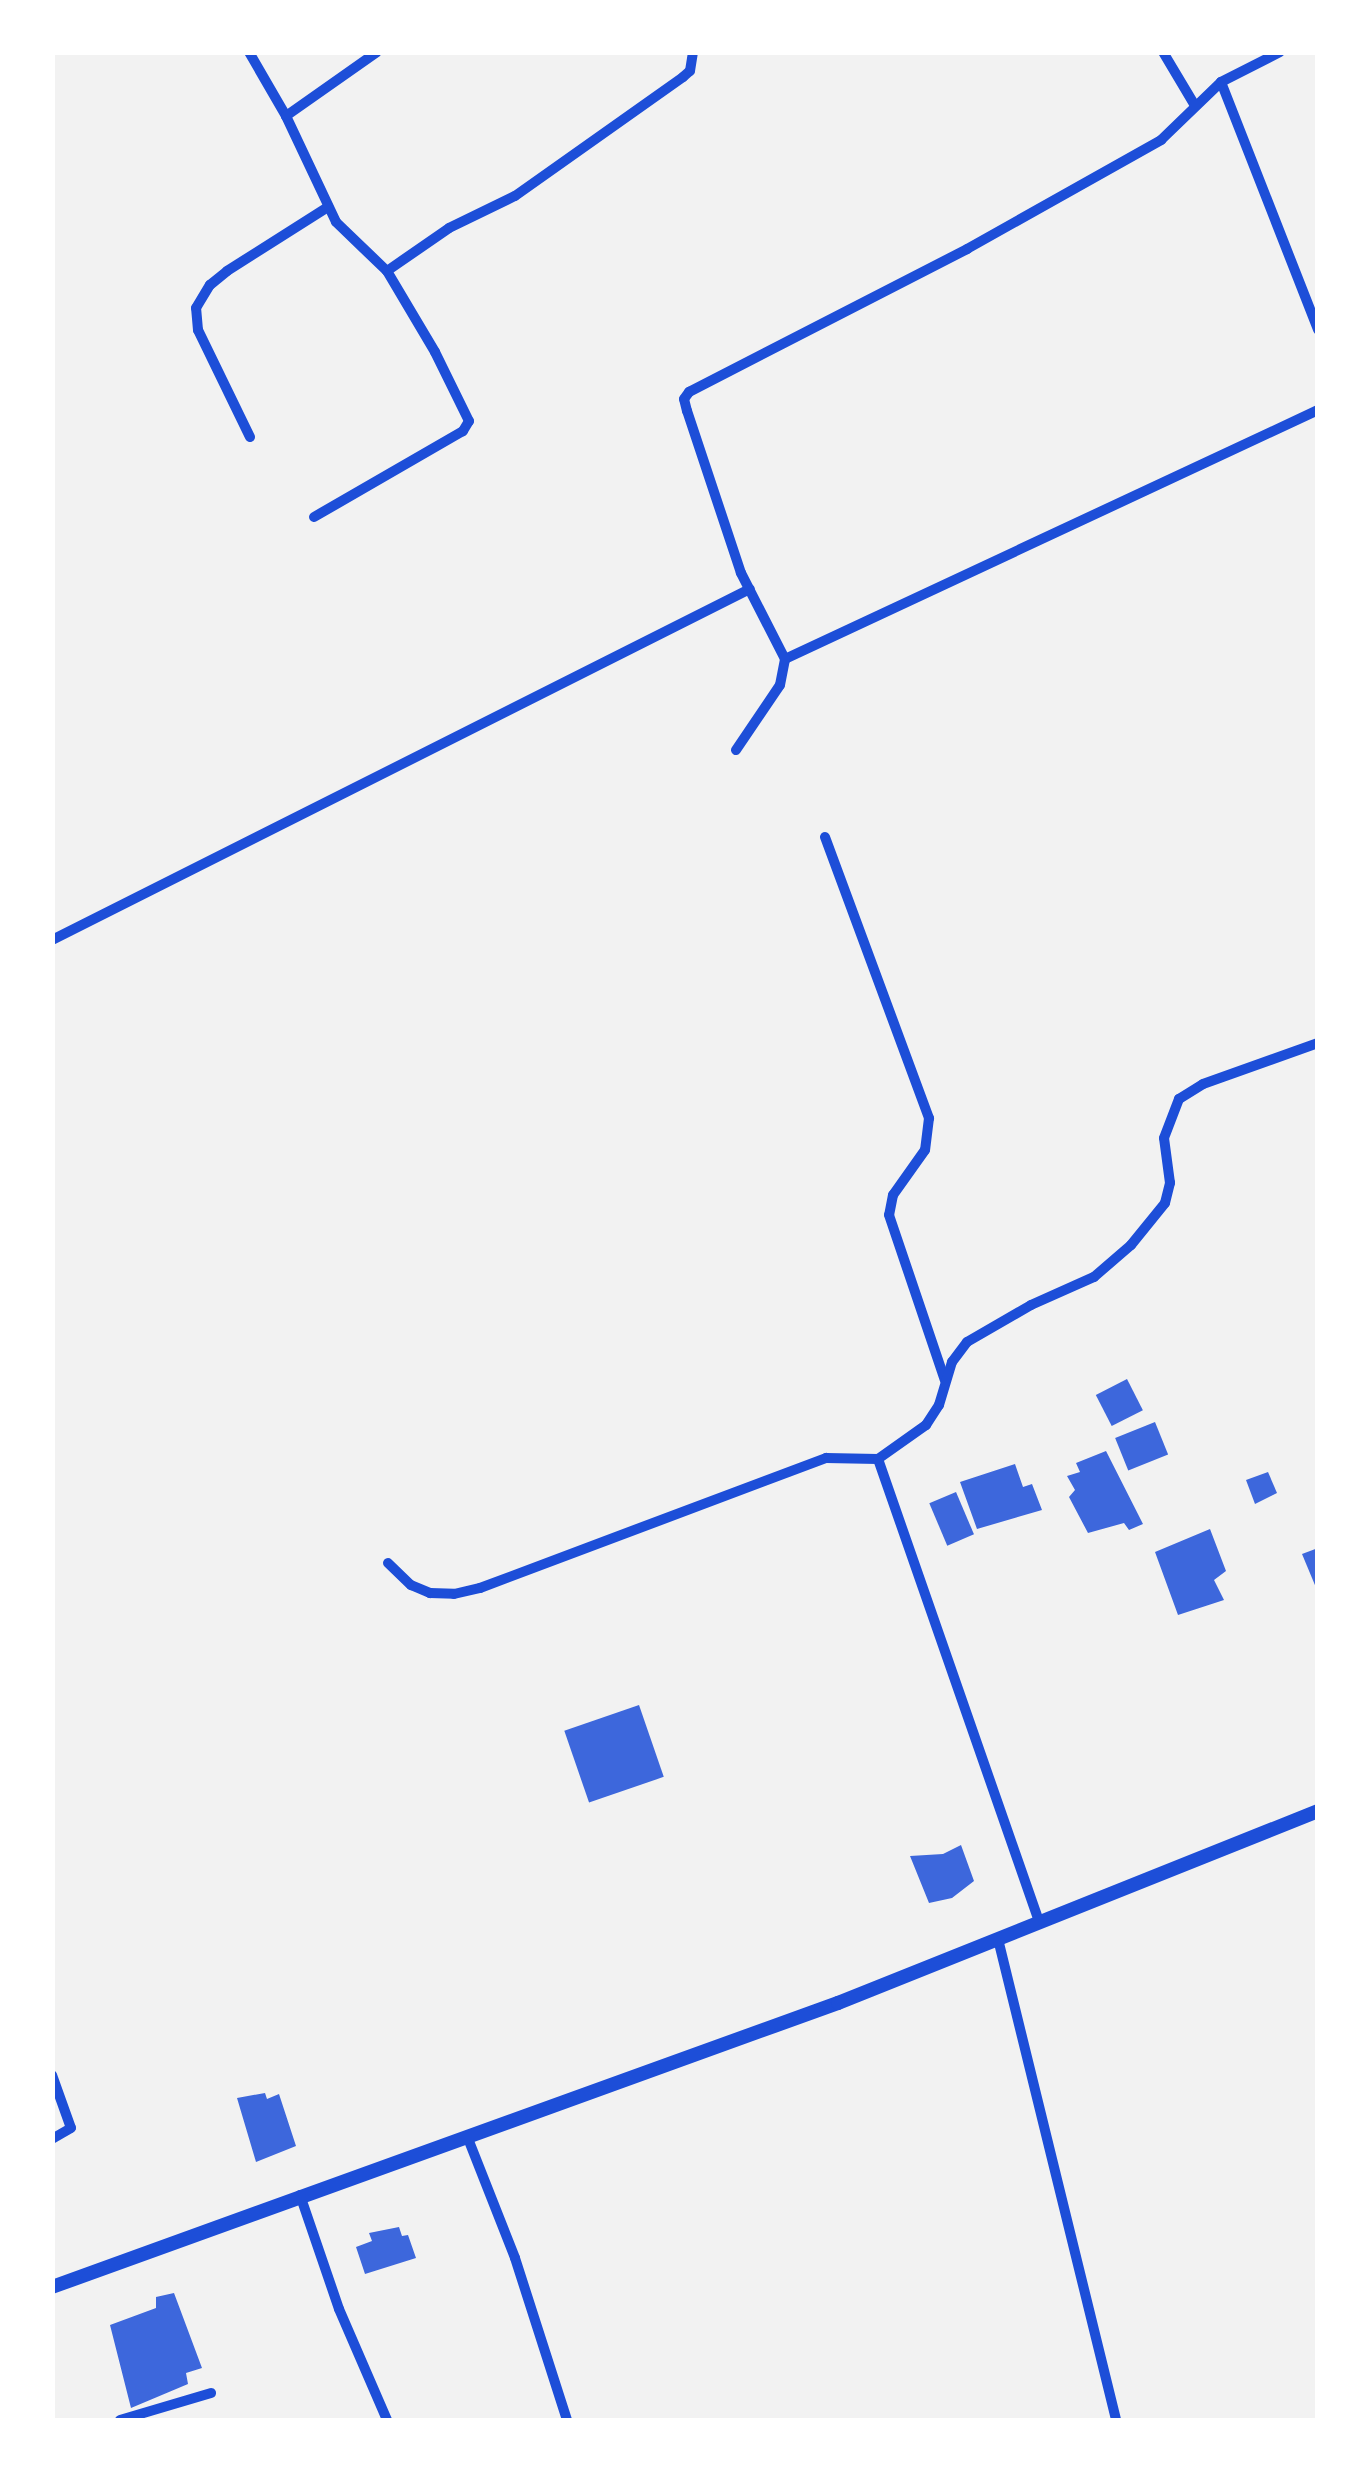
<!DOCTYPE html>
<style>
body{margin:0}
#map{position:relative;width:1370px;height:2473px;overflow:hidden;background:#f2f2f2;font-family:"Public Sans",sans-serif}
div>[style]{position:absolute}
[style*='--x']{left:calc(var(--x)*1px);top:calc(var(--y)*1px);width:calc(var(--w)*1px);rotate:calc(var(--a)*1deg)}
.building>*{inset:0;background:#3d67dc;transform-origin:0 0}
.minor>*{height:10px;margin:-5px;padding:0 5px;transform-origin:5px;border-radius:5px;background:#1d4ed8}
.tertiary>*{height:14px;margin:-7px;padding:0 7px;transform-origin:7px;border-radius:7px;background:#1d4ed8}
span{translate:-50% -50%;white-space:nowrap;text-align:center;line-height:1.15;-webkit-text-stroke:8px #fff;paint-order:stroke}
.frame{position:absolute;inset:0;border:55px solid #fff;pointer-events:none}
</style>
<div id="map">
<div class="building">
<div style="left:1127px;top:1379px;width:35px;height:35px;rotate:63deg"></div>
<div style="left:1155px;top:1422px;width:35px;height:43px;rotate:68deg"></div>
<div style="clip-path:polygon(1106px 1451px,1143px 1524px,1129px 1530px,1124px 1523px,1088px 1533px,1069px 1497px,1075px 1490px,1067px 1476px,1080px 1472px,1076px 1463px)"></div>
<div style="clip-path:polygon(1015px 1464px,1023px 1487px,1032px 1484px,1042px 1510px,977px 1529px,960px 1482px)"></div>
<div style="clip-path:polygon(1268px 1472px,1277px 1493px,1255px 1504px,1246px 1480px)"></div>
<div style="left:956px;top:1492px;width:46px;height:29px;rotate:67deg"></div>
<div style="clip-path:polygon(1210px 1529px,1226px 1571px,1214px 1580px,1224px 1600px,1178px 1615px,1155px 1552px)"></div>
<div style="clip-path:polygon(1318px 1548px,1318px 1590px,1317px 1590px,1302px 1554px)"></div>
<div style="left:639px;top:1705px;width:76px;height:79px;rotate:71deg"></div>
<div style="clip-path:polygon(961px 1845px,974px 1881px,952px 1898px,929px 1903px,910px 1856px,943px 1854px)"></div>
<div style="clip-path:polygon(265px 2093px,267px 2099px,279px 2094px,296px 2146px,256px 2162px,237px 2098px)"></div>
<div style="clip-path:polygon(399px 2227px,402px 2236px,408px 2235px,416px 2258px,365px 2274px,356px 2247px,372px 2241px,369px 2233px)"></div>
<div style="clip-path:polygon(174px 2293px,202px 2368px,186px 2373px,188px 2384px,131px 2408px,110px 2325px,156px 2308px,156px 2297px)"></div>
</div>
<div class="minor">
<div style="--x:249;--y:52;--w:74;--a:60"></div>
<div style="--x:286;--y:116;--w:117;--a:64.7"></div>
<div style="--x:336;--y:222;--w:71;--a:43.9"></div>
<div style="--x:387;--y:271;--w:94;--a:59.3"></div>
<div style="--x:435;--y:352;--w:77;--a:63.8"></div>
<div style="--x:469;--y:421;--w:12;--a:121"></div>
<div style="--x:463;--y:431;--w:172;--a:150"></div>
<div style="--x:1163;--y:52;--w:61;--a:59.2"></div>
<div style="--x:1221;--y:82;--w:266;--a:68.6"></div>
<div style="--x:286;--y:116;--w:111;--a:-35.1"></div>
<div style="--x:387;--y:271;--w:75;--a:-34.7"></div>
<div style="--x:449;--y:228;--w:73;--a:-25.9"></div>
<div style="--x:515;--y:196;--w:206;--a:-35.3"></div>
<div style="--x:683;--y:77;--w:9;--a:-41"></div>
<div style="--x:690;--y:71;--w:19;--a:-81"></div>
<div style="--x:250;--y:437;--w:119;--a:-115.9"></div>
<div style="--x:198;--y:330;--w:22;--a:-95"></div>
<div style="--x:196;--y:308;--w:27;--a:-59"></div>
<div style="--x:210;--y:285;--w:22;--a:-39"></div>
<div style="--x:227;--y:271;--w:120;--a:-32.4"></div>
<div style="--x:785;--y:659;--w:588;--a:-25.04"></div>
<div style="--x:736;--y:750;--w:78;--a:-55.9"></div>
<div style="--x:780;--y:685;--w:26;--a:-79"></div>
<div style="--x:785;--y:659;--w:97;--a:-117.1"></div>
<div style="--x:741;--y:573;--w:171;--a:-108.4"></div>
<div style="--x:687;--y:411;--w:12;--a:-104"></div>
<div style="--x:684;--y:399;--w:9;--a:-54"></div>
<div style="--x:689;--y:392;--w:313;--a:-27.2"></div>
<div style="--x:967;--y:249;--w:223;--a:-29.3"></div>
<div style="--x:1161;--y:140;--w:83;--a:-44"></div>
<div style="--x:1221;--y:82;--w:66;--a:-27"></div>
<div style="--x:825;--y:837;--w:300;--a:69.7"></div>
<div style="--x:929;--y:1118;--w:32;--a:97"></div>
<div style="--x:925;--y:1150;--w:55;--a:125.4"></div>
<div style="--x:893;--y:1195;--w:20;--a:101"></div>
<div style="--x:889;--y:1215;--w:174;--a:71.3"></div>
<div style="--x:52;--y:940;--w:781;--a:-26.7"></div>
<div style="--x:878;--y:1459;--w:59;--a:-35.3"></div>
<div style="--x:926;--y:1425;--w:24;--a:-57"></div>
<div style="--x:939;--y:1405;--w:45;--a:-73.2"></div>
<div style="--x:952;--y:1362;--w:25;--a:-53"></div>
<div style="--x:967;--y:1342;--w:74;--a:-30"></div>
<div style="--x:1031;--y:1305;--w:69;--a:-24"></div>
<div style="--x:1094;--y:1277;--w:49;--a:-40.9"></div>
<div style="--x:1131;--y:1245;--w:54;--a:-51"></div>
<div style="--x:1165;--y:1203;--w:21;--a:-76"></div>
<div style="--x:1170;--y:1183;--w:45;--a:-97.6"></div>
<div style="--x:1164;--y:1138;--w:42;--a:-69"></div>
<div style="--x:1179;--y:1099;--w:28;--a:-32"></div>
<div style="--x:1203;--y:1084;--w:122;--a:-19.6"></div>
<div style="--x:388;--y:1563;--w:32;--a:44"></div>
<div style="--x:411;--y:1585;--w:21;--a:23"></div>
<div style="--x:430;--y:1593;--w:24;--a:2"></div>
<div style="--x:454;--y:1594;--w:27;--a:-13"></div>
<div style="--x:480;--y:1588;--w:370;--a:-20.6"></div>
<div style="--x:826;--y:1458;--w:52;--a:1.1"></div>
<div style="--x:878;--y:1459;--w:490;--a:70.8"></div>
<div style="--x:998;--y:1939;--w:495;--a:76.2"></div>
<div style="--x:52;--y:2075;--w:56;--a:70.3"></div>
<div style="--x:71;--y:2128;--w:22;--a:150"></div>
<div style="--x:467;--y:2136;--w:131;--a:68.5"></div>
<div style="--x:515;--y:2258;--w:170;--a:72.2"></div>
<div style="--x:300;--y:2195;--w:120;--a:71.1"></div>
<div style="--x:339;--y:2309;--w:121;--a:66.6"></div>
<div style="--x:120;--y:2420;--w:95;--a:-16.5"></div>
</div>
<div class="tertiary">
<div style="--x:52;--y:2287;--w:836;--a:-19.87"></div>
<div style="--x:838;--y:2003;--w:517;--a:-21.8"></div>
</div>
<div class="frame"></div>
</div>
